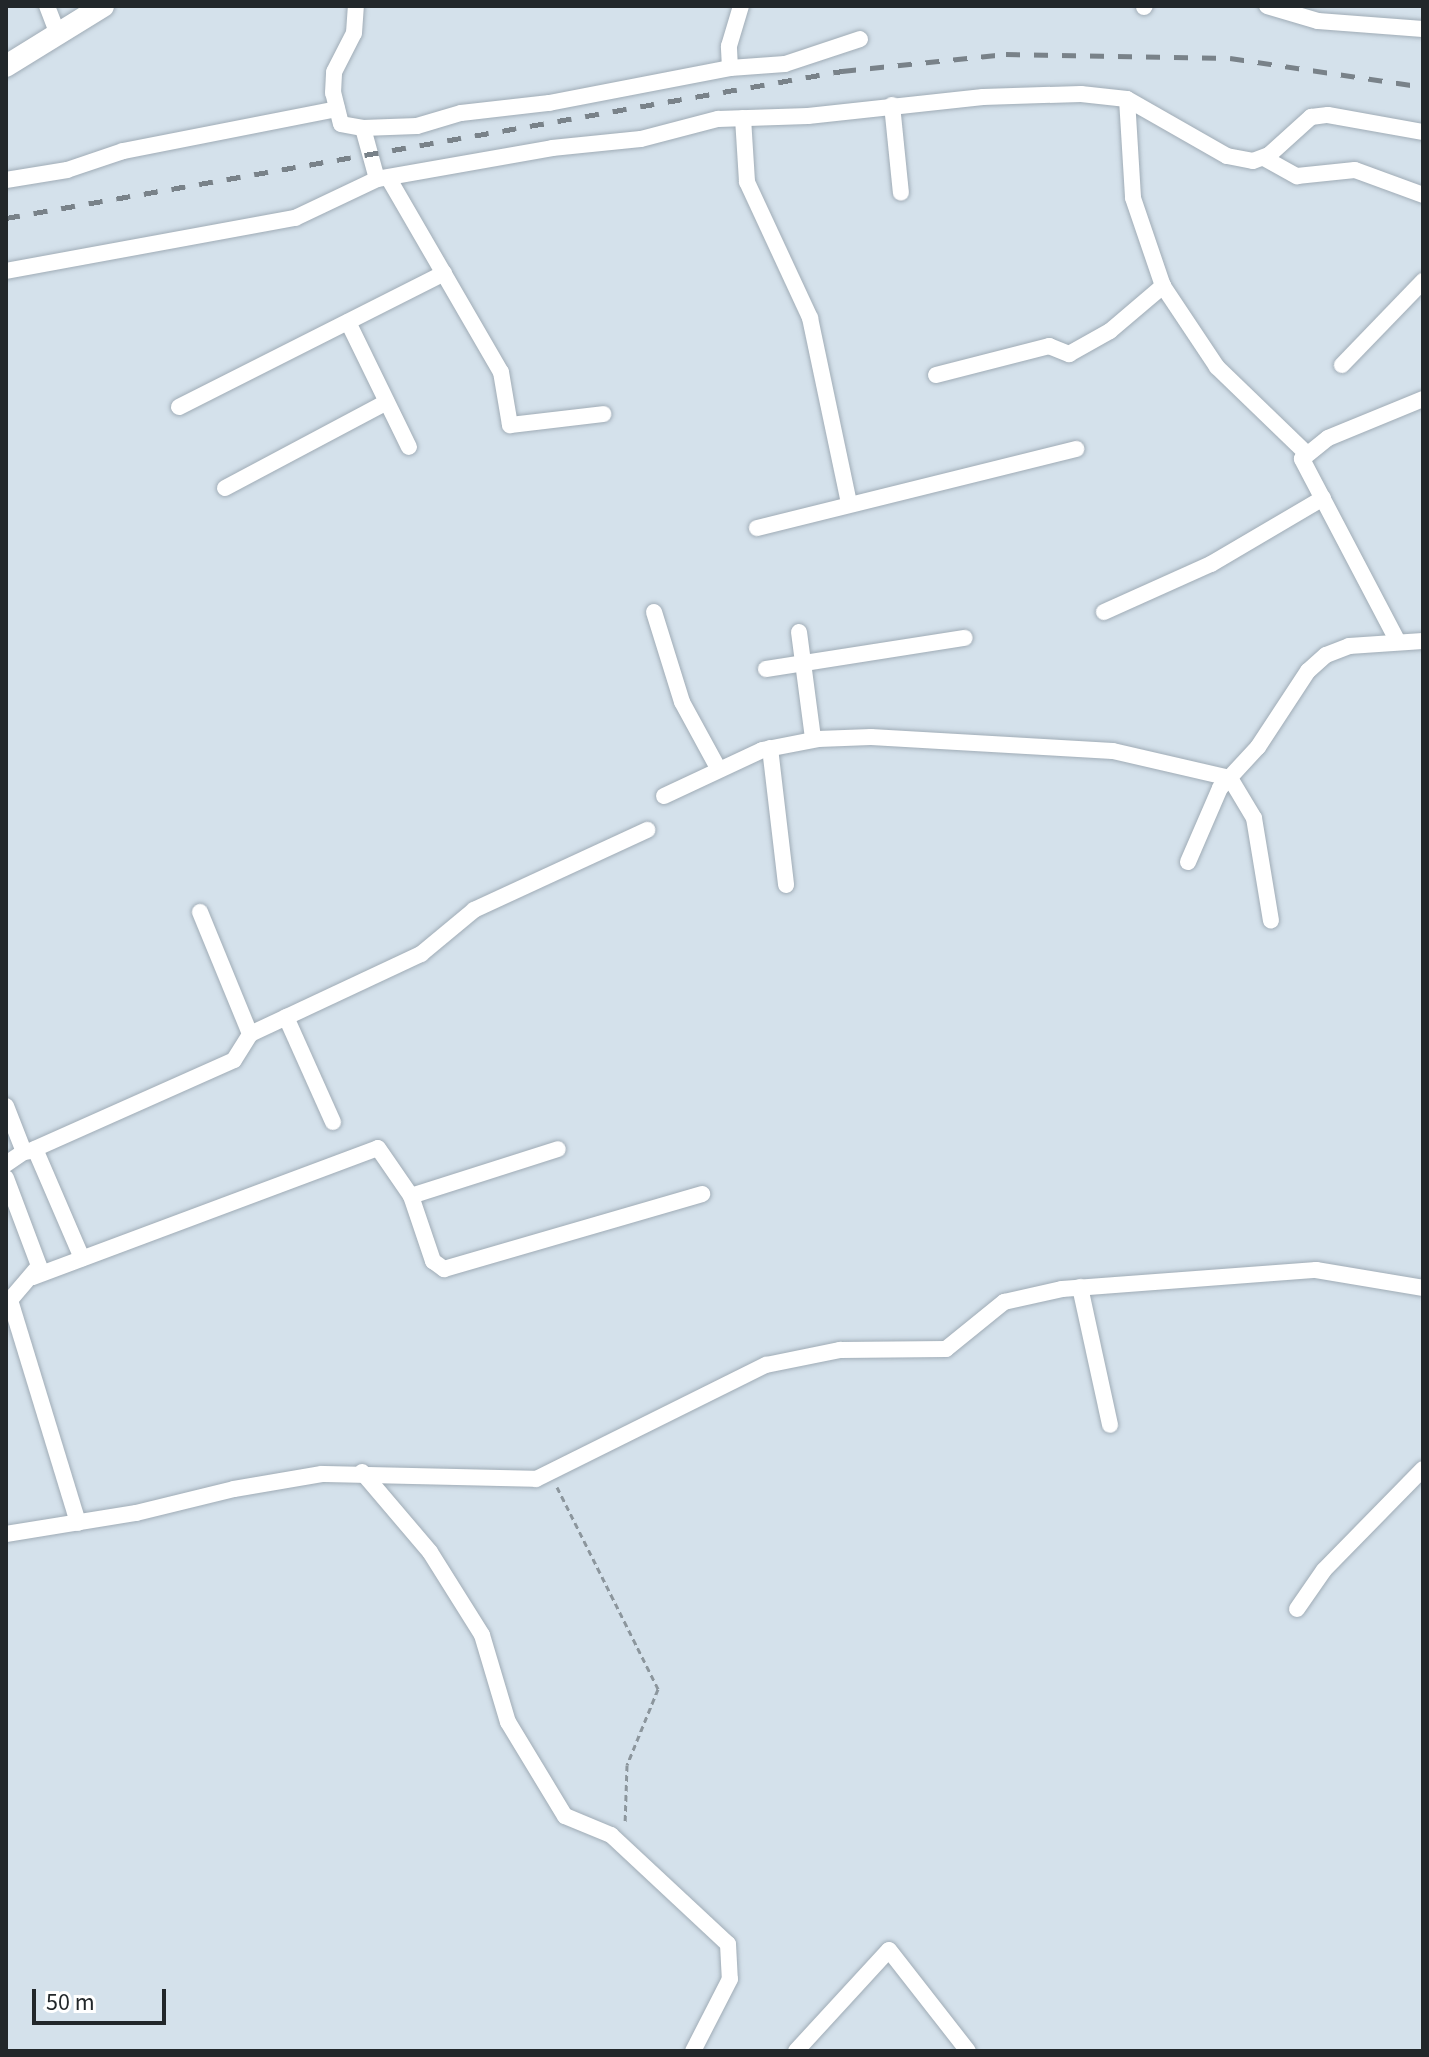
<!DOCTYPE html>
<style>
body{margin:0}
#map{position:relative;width:1429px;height:2057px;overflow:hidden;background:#d4e1eb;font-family:"Source Sans 3",sans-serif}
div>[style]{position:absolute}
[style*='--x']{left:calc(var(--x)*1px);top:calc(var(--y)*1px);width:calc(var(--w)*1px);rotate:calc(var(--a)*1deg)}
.path>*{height:3px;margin-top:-1.5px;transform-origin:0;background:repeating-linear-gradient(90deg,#8c969d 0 6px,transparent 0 10px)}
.roads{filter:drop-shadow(0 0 2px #a0acb6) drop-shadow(0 0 2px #a0acb6)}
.minor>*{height:16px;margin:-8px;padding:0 8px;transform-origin:8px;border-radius:8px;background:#fff}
.secondary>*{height:22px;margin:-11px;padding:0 11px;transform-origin:11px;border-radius:11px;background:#fff}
.rail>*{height:5px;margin-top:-2.5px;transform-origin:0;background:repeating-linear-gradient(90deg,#798289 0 14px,transparent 0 28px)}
span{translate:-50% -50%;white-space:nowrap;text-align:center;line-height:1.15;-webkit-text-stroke:8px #fff;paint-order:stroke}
.frame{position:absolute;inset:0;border:8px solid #22272a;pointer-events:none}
.scale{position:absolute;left:32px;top:1989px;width:134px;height:36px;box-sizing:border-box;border:4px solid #22272a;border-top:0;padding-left:10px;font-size:24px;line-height:28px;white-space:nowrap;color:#22272a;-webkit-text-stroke:6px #fff;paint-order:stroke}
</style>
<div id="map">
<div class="path">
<div style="--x:557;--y:1487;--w:226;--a:63.4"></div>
<div style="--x:658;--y:1689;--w:82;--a:112.2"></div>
<div style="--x:627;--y:1765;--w:59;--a:91.9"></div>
</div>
<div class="roads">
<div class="minor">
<div style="--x:47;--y:6;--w:31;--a:69"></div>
<div style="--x:1267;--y:6;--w:53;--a:16.4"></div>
<div style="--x:1318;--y:21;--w:105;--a:4.4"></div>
<div style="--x:1144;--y:7;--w:1;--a:-45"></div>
<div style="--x:730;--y:68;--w:22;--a:-93"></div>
<div style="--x:729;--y:46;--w:42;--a:-73.3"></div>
<div style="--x:1127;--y:99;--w:99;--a:86.5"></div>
<div style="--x:1133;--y:198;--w:93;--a:71.2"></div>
<div style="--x:1163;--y:286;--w:97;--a:56.3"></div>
<div style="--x:1217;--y:367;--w:124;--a:44"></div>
<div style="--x:892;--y:105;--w:88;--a:84.2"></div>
<div style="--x:743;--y:118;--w:64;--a:86.4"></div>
<div style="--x:747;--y:182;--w:150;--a:65.1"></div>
<div style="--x:810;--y:318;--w:189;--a:78.1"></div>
<div style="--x:363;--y:128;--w:54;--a:-2.1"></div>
<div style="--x:417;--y:126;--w:46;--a:-16.5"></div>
<div style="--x:461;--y:113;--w:89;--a:-6.5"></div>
<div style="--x:549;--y:103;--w:184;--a:-10.9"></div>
<div style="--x:730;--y:68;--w:55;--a:-4.2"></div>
<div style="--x:785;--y:64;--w:79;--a:-18.4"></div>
<div style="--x:1264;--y:158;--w:38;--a:29"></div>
<div style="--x:1297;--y:176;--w:58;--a:-5.9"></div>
<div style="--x:1355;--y:170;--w:72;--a:20.2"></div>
<div style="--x:377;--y:179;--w:178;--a:-10"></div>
<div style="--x:552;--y:148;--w:89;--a:-5.8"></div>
<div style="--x:641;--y:139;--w:80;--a:-14.6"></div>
<div style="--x:718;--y:119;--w:90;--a:-1.9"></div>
<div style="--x:808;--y:116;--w:176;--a:-6.2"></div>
<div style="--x:983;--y:97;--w:98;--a:-1.8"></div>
<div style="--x:1081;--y:94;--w:46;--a:6.2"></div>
<div style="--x:1127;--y:99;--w:115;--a:29.7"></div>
<div style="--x:1227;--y:156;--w:26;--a:11"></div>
<div style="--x:1253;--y:161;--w:17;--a:-21"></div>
<div style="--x:1269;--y:155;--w:57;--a:-42.1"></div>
<div style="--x:1311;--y:117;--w:17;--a:-7"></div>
<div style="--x:1328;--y:115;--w:97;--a:10.1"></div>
<div style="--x:389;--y:179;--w:223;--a:59.9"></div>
<div style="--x:501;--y:372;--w:54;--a:80.4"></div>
<div style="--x:510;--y:425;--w:94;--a:-6.7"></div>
<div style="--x:6;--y:180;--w:62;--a:-9.3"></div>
<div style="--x:67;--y:170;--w:59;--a:-18.7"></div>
<div style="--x:123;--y:151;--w:218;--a:-11.1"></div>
<div style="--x:6;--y:271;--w:294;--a:-10.4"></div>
<div style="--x:295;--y:218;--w:91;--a:-25.4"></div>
<div style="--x:377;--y:179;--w:53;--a:-105.4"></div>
<div style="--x:363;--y:128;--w:22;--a:-170"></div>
<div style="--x:341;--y:124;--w:32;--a:-104"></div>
<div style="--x:333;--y:93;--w:21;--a:-87"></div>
<div style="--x:334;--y:72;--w:44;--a:-62.9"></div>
<div style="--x:354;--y:33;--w:27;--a:-86"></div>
<div style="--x:348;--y:322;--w:139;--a:64"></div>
<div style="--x:1342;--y:365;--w:117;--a:-46"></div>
<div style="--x:936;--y:375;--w:117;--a:-14.4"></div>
<div style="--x:1049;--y:346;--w:22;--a:22"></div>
<div style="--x:1069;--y:354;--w:47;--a:-29.3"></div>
<div style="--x:1110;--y:331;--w:70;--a:-40.3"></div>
<div style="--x:179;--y:407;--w:297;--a:-26.8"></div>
<div style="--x:225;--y:488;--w:183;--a:-28"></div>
<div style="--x:757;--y:528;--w:329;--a:-13.9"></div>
<div style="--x:654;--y:612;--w:94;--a:72.7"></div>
<div style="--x:682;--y:702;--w:75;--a:61.4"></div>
<div style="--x:1104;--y:612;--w:117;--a:-24.2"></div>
<div style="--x:1211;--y:564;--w:130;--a:-30.5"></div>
<div style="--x:799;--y:632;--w:108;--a:82.5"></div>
<div style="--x:1398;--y:642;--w:207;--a:-117.7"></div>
<div style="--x:1302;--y:459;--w:33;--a:-39"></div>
<div style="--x:1328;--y:438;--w:103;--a:-22.3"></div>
<div style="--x:766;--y:669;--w:201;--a:-8.9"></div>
<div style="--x:770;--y:748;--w:138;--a:83.3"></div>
<div style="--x:664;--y:796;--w:108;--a:-25.1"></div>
<div style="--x:762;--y:750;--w:57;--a:-11.1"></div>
<div style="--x:818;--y:739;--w:53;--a:-2.2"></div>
<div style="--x:871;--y:737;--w:242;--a:3.3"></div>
<div style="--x:1113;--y:751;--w:120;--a:13"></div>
<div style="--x:1230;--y:778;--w:47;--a:59"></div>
<div style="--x:1254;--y:818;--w:104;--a:80.6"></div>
<div style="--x:1188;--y:862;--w:81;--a:-66.6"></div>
<div style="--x:1220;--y:788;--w:56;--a:-47.2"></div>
<div style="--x:1258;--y:747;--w:91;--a:-56.7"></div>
<div style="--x:1308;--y:671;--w:24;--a:-42"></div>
<div style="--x:1326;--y:655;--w:25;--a:-21"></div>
<div style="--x:1349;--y:646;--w:74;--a:-3.9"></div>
<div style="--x:200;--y:912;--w:132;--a:67.7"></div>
<div style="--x:286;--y:1017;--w:115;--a:65.9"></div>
<div style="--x:6;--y:1106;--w:49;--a:68.6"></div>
<div style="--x:24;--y:1152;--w:6;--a:-9"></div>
<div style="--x:30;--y:1151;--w:223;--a:-24"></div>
<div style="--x:234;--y:1060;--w:31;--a:-58"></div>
<div style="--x:250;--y:1034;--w:189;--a:-25.1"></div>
<div style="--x:421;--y:954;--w:69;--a:-39.7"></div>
<div style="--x:474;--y:910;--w:191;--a:-24.8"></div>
<div style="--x:35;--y:1149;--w:119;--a:66.7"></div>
<div style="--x:6;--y:1164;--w:22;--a:-34"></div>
<div style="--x:6;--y:1178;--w:94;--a:69.4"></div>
<div style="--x:39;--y:1266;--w:45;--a:130.5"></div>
<div style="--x:10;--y:1300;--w:233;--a:73"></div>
<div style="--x:411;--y:1196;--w:69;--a:71.3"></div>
<div style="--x:433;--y:1261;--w:14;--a:36"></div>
<div style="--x:444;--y:1269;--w:269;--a:-16.2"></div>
<div style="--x:33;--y:1277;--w:368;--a:-20.5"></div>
<div style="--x:378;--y:1148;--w:58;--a:55.5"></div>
<div style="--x:411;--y:1196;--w:154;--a:-17.7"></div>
<div style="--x:1080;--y:1287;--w:141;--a:77.7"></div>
<div style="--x:362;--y:1472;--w:105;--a:49.6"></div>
<div style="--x:430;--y:1552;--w:98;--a:57.9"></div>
<div style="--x:482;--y:1635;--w:91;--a:73.4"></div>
<div style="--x:508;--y:1722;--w:110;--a:58.8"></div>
<div style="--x:565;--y:1816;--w:50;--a:22.4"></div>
<div style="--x:611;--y:1835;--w:160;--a:43"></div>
<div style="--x:728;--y:1944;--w:35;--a:87"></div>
<div style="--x:730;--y:1979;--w:81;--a:117.2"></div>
<div style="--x:6;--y:1534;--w:132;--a:-9.2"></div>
<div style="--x:136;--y:1513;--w:101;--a:-13.8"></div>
<div style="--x:234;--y:1489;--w:89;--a:-9.7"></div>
<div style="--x:322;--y:1474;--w:214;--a:1.3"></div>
<div style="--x:536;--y:1479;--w:257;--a:-26.4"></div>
<div style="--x:766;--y:1365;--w:76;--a:-11.5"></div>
<div style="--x:840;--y:1350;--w:106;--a:-0.5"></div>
<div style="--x:946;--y:1349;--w:75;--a:-39"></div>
<div style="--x:1004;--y:1302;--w:59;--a:-12.6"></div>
<div style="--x:1062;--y:1289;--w:255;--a:-4.3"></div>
<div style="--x:1316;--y:1270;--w:109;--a:9.5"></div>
<div style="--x:1297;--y:1609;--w:47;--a:-55.3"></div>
<div style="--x:1324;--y:1570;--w:141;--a:-45.6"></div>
<div style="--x:796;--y:2051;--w:137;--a:-47.4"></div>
<div style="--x:889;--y:1950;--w:128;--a:52"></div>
</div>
<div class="secondary">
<div style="--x:6;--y:66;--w:114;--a:-31.7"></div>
</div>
</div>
<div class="rail">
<div style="--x:6;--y:218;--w:849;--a:-9.97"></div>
<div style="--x:842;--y:71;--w:165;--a:-5.9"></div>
<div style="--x:1006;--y:54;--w:224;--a:1"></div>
<div style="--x:1230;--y:58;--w:195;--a:8.5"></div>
</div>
<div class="frame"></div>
<div class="scale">50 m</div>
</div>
